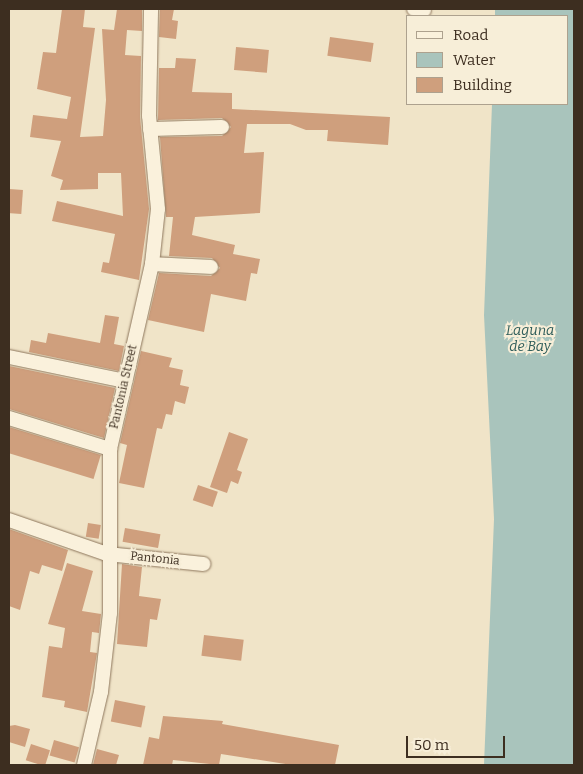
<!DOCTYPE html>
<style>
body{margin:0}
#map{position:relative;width:583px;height:774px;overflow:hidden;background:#f0e4c8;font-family:Bitter,serif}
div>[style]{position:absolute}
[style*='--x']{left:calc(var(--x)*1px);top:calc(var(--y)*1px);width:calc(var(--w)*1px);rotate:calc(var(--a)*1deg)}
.water>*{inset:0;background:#a9c4bc}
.building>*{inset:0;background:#cf9f7d;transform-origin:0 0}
.roads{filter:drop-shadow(0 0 1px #8d765c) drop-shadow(0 0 1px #8d765c)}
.minor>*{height:14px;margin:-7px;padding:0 7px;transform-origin:7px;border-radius:7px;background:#faf1dc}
span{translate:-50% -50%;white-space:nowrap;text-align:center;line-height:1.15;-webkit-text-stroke:4px #f7eed8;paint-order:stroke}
.street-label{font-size:12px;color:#3d2e20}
.water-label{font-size:14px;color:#2f5d5a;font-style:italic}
.frame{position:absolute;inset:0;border:10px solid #3d2e20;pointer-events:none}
.legend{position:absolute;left:406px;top:15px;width:162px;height:90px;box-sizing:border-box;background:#f7eed8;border:1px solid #ada18e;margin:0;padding:6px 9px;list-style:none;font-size:15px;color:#3d2e20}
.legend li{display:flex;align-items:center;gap:10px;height:25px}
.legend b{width:25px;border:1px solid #ada18e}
.scale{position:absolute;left:406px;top:736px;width:99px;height:22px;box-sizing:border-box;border:2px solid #3d2e20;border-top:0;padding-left:6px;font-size:15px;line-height:18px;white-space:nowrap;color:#3d2e20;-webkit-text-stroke:4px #f7eed8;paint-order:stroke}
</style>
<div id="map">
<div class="water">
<div style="clip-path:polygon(495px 9px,574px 9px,574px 765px,484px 765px,494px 519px,484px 315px,492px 104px,567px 104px,567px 16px,495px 16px)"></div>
</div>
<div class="building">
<div style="clip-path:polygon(62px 9px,85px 9px,83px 27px,95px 28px,80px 137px,103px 136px,106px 100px,102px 29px,114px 30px,117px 9px,142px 9px,142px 31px,127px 30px,125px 55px,141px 56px,140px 117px,149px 209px,139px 280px,101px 272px,103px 262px,109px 263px,115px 234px,52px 221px,57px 201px,123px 216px,121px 173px,98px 173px,98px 189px,60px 190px,63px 180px,51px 176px,61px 141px,30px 137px,33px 115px,67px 119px,71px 97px,37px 89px,43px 52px,56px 53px)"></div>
<div style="clip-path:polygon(160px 9px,174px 9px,172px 20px,178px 21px,176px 39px,159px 37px)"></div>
<div style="left:330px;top:37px;width:44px;height:19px;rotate:8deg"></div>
<div style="left:236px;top:47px;width:33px;height:23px;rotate:5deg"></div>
<div style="clip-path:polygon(176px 58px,196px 59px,192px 92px,232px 93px,232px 109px,390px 117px,388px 145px,327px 141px,328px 130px,306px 130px,290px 124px,247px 124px,244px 153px,264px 152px,260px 213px,195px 217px,192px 235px,235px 245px,233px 254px,260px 259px,257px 274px,251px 273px,246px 301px,211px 294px,204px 332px,148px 320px,159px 273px,211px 276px,220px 268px,212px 258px,169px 256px,173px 217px,166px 217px,160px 137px,222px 136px,231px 127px,222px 118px,158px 120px,159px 68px,175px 68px)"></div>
<div style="left:9px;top:189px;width:14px;height:24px;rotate:4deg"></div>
<div style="clip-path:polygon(105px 315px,119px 317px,114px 344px,124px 346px,119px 371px,29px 352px,31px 340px,46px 343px,48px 333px,100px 343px)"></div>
<div style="clip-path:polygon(141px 351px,172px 358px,169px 367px,183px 370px,180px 385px,189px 387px,185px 404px,175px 401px,172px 415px,166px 414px,162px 429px,157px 428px,144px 488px,119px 483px,127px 445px,120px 443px)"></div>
<div style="clip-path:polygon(9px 366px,115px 388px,104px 438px,9px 409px)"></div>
<div style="left:9px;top:427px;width:96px;height:25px;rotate:17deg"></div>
<div style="clip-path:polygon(229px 432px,248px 439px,237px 470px,242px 472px,238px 484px,231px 481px,227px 493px,210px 487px)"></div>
<div style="left:198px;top:485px;width:21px;height:16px;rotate:19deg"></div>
<div style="left:88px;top:523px;width:13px;height:14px;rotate:9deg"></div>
<div style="left:125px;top:528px;width:36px;height:14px;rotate:10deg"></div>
<div style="clip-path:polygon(9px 529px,68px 550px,62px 571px,42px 565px,39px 574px,30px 571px,20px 610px,9px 606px)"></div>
<div style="clip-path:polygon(67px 563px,93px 571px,82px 611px,101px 614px,99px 633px,92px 632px,90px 652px,97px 653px,87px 712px,64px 707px,65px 701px,42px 697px,49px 646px,62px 648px,65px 628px,48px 624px)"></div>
<div style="clip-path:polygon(122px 564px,142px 567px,139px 596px,161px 599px,157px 620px,150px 619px,147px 647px,117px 644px)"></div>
<div style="left:204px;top:635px;width:40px;height:21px;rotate:7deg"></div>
<div style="left:115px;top:700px;width:31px;height:22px;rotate:11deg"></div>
<div style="clip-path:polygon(163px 716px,223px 721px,222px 724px,339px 745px,335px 765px,292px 765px,221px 754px,219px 765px,173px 760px,172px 765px,143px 765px,149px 737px,159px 739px)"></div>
<div style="clip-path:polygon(15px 725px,30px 729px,25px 747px,9px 742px,9px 726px)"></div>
<div style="left:54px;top:740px;width:26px;height:16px;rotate:16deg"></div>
<div style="left:31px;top:744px;width:20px;height:17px;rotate:18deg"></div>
<div style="clip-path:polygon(97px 749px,119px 755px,116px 765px,93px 765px)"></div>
</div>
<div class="roads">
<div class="minor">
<div style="--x:414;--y:9;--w:10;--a:6"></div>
<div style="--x:150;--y:129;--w:72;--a:-1.6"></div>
<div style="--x:152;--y:264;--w:59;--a:2.9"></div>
<div style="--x:9;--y:357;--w:118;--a:11.7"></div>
<div style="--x:9;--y:418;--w:106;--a:17.1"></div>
<div style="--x:9;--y:520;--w:104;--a:19.1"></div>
<div style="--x:107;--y:554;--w:97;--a:5.9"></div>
<div style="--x:84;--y:765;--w:75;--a:-76.9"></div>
<div style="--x:101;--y:692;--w:80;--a:-83.5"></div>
<div style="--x:110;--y:613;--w:164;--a:-90"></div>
<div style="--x:110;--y:449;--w:190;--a:-77.2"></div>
<div style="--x:152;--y:264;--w:55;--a:-83.8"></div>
<div style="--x:158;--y:209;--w:93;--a:-95.5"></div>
<div style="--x:149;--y:116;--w:107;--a:-88.9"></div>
</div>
</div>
<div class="street-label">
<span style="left:124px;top:387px;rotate:-77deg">Pantonia Street</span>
<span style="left:155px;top:559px;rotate:6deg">Pantonia</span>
</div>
<div class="water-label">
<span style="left:530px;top:339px">Laguna<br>de Bay</span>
</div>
<div class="frame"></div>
<ul class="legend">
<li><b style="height:6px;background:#faf1dc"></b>Road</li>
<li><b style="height:14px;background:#a9c4bc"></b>Water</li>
<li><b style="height:14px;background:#cf9f7d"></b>Building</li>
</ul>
<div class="scale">50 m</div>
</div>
